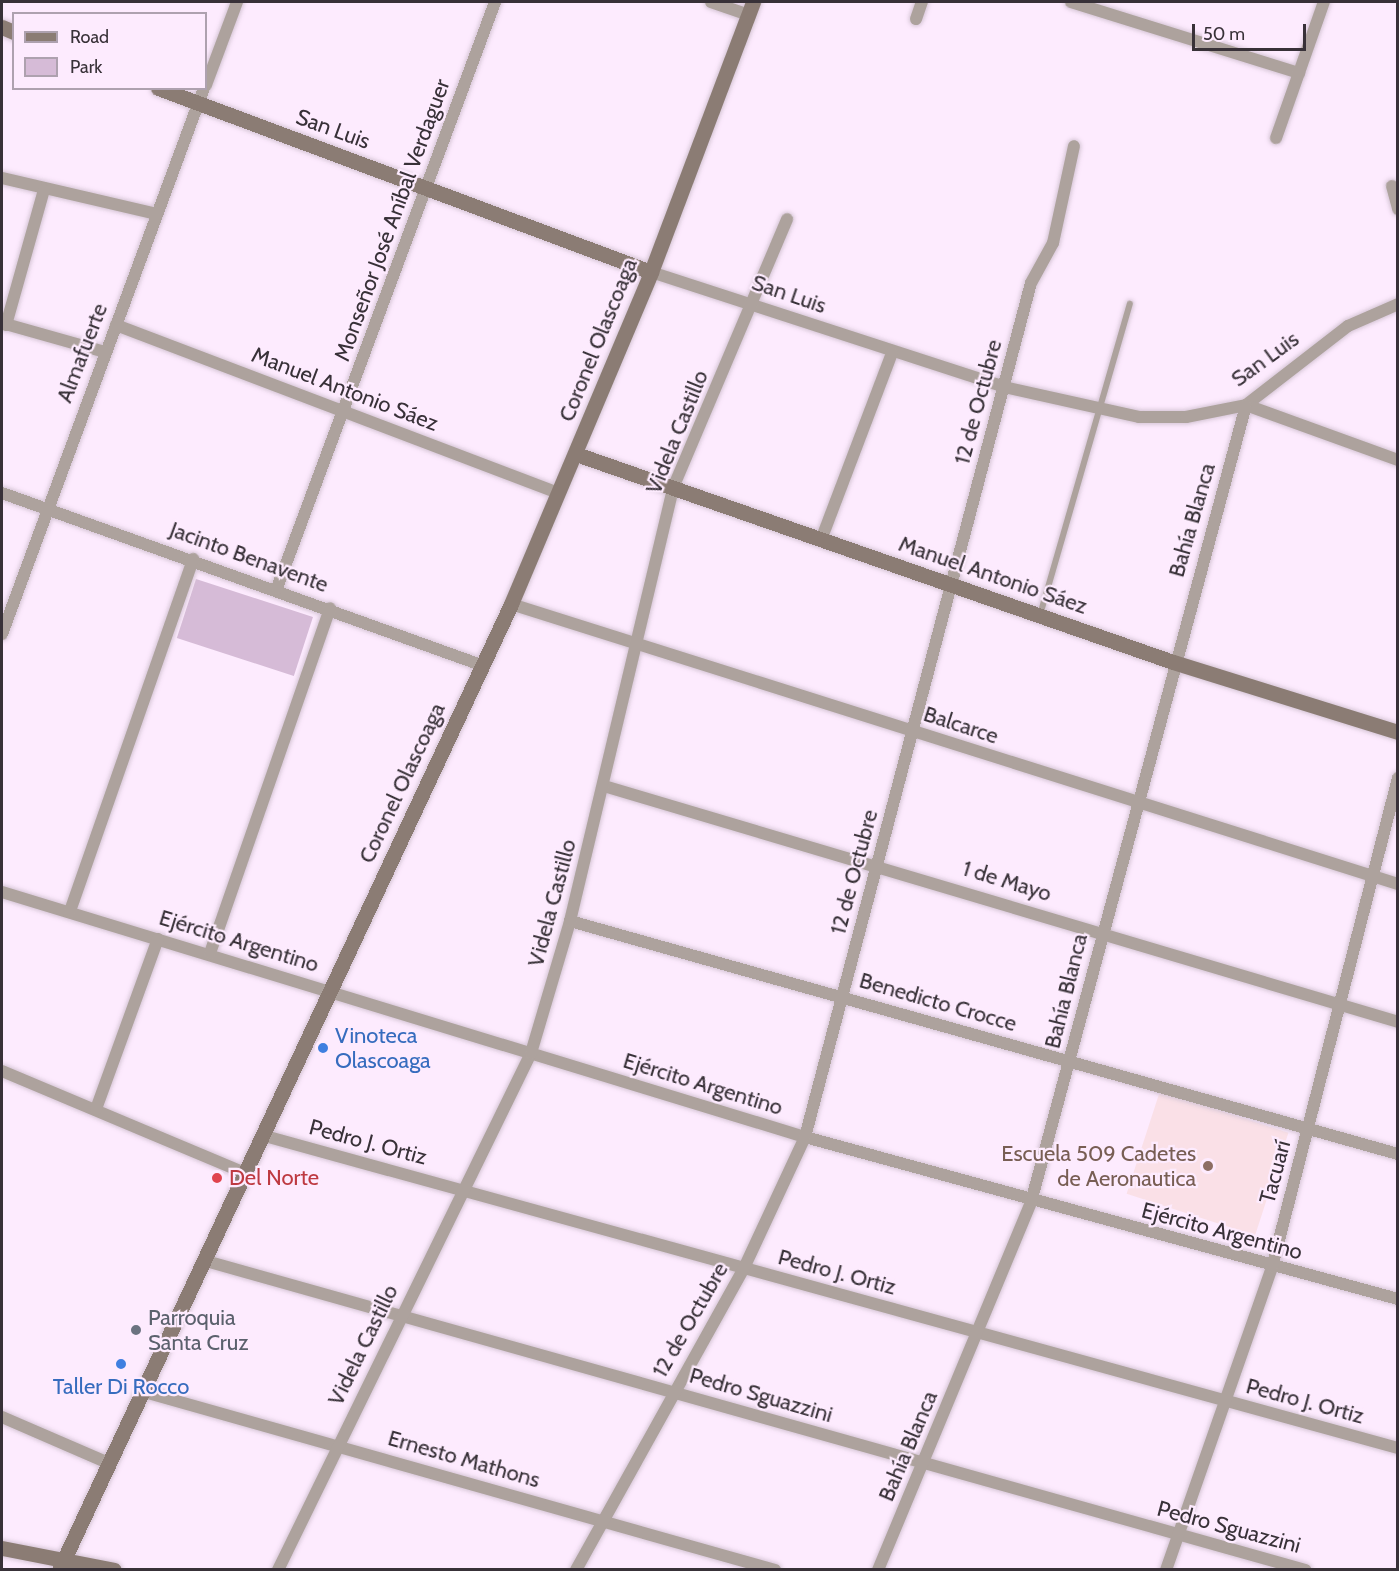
<!DOCTYPE html>
<meta charset="utf-8">
<style>
body{margin:0}
#map{position:relative;width:1399px;height:1571px;overflow:hidden;background:#fdebfe;font-family:Cabin,sans-serif}
div>[style]{position:absolute}
[style*='--x']{left:calc(var(--x)*1px);top:calc(var(--y)*1px);width:calc(var(--w)*1px);rotate:calc(var(--a)*1deg)}
.education>*{inset:0;background:#fae0e7;transform-origin:0 0}
.green>*{inset:0;background:#d6bbd7;transform-origin:0 0}
.roads{filter:drop-shadow(0 0 2px #d6c6d6) drop-shadow(0 0 2px #d6c6d6)}
.lane>*{height:6px;margin:-3px;padding:0 3px;transform-origin:3px;border-radius:3px;background:#ada29d}
.street>*{height:12px;margin:-6px;padding:0 6px;transform-origin:6px;border-radius:6px;background:#ada29d}
.secondary>*{height:15px;margin:-7.5px;padding:0 7.5px;transform-origin:7.5px;border-radius:7.5px;background:#8b7c74}
.dots>*{width:16px;height:16px;translate:-50% -50%;box-sizing:border-box;border:3px solid #fdebfe;border-radius:50%}
span{translate:-50% -50%;white-space:nowrap;text-align:center;line-height:1.15;-webkit-text-stroke:4.5px #fdebfe;paint-order:stroke}
.street-label{font-size:22px;color:#383138}
.shop-label{font-size:22px;color:#366cbe}
.left{translate:0 -50%;text-align:left}
.education-label{font-size:22px;color:#785e54}
.right{translate:-100% -50%;text-align:right}
.health-label{font-size:22px;color:#be3a42}
.worship-label{font-size:22px;color:#5b616d}
.frame{position:absolute;inset:0;border:3px solid #383138;pointer-events:none}
.legend{position:absolute;left:12px;top:12px;width:195px;height:78px;box-sizing:border-box;background:#fdebfe;border:2px solid #aea1af;margin:0;padding:8px 10px;list-style:none;font-size:18px;color:#383138}
.legend li{display:flex;align-items:center;gap:12px;height:30px}
.legend b{width:30px;border:2px solid #aea1af}
.scale{position:absolute;left:1192px;top:24px;width:114px;height:27px;box-sizing:border-box;border:3px solid #383138;border-top:0;padding-left:8px;font-size:18px;line-height:21px;white-space:nowrap;color:#383138;-webkit-text-stroke:4px #fdebfe;paint-order:stroke}
</style>
<div id="map">
<div class="education">
<div style="left:1160px;top:1091px;width:135px;height:108px;rotate:18deg"></div>
</div>
<div class="green">
<div style="left:196px;top:579px;width:123px;height:62px;rotate:18deg"></div>
</div>
<div class="roads">
<div class="lane">
<div style="--x:1040;--y:615;--w:324;--a:-73.9"></div>
</div>
<div class="street">
<div style="--x:711;--y:2;--w:40;--a:18.9"></div>
<div style="--x:1071;--y:2;--w:239;--a:17.3"></div>
<div style="--x:916;--y:19;--w:18;--a:-71"></div>
<div style="--x:206;--y:85;--w:89;--a:-69.5"></div>
<div style="--x:1276;--y:138;--w:144;--a:-70.6"></div>
<div style="--x:2;--y:178;--w:159;--a:13.1"></div>
<div style="--x:1392;--y:186;--w:24;--a:75"></div>
<div style="--x:651;--y:272;--w:371;--a:18"></div>
<div style="--x:1004;--y:387;--w:138;--a:12.5"></div>
<div style="--x:1139;--y:417;--w:47;--a:0"></div>
<div style="--x:1186;--y:417;--w:61;--a:-11.3"></div>
<div style="--x:1246;--y:405;--w:129;--a:-37.8"></div>
<div style="--x:1348;--y:326;--w:55;--a:-23.7"></div>
<div style="--x:2;--y:323;--w:107;--a:15.7"></div>
<div style="--x:6;--y:325;--w:140;--a:-74.3"></div>
<div style="--x:116;--y:325;--w:473;--a:20.8"></div>
<div style="--x:1246;--y:405;--w:162;--a:19.9"></div>
<div style="--x:2;--y:493;--w:509;--a:19.75"></div>
<div style="--x:821;--y:540;--w:200;--a:-69.2"></div>
<div style="--x:277;--y:588;--w:625;--a:-69.59"></div>
<div style="--x:511;--y:604;--w:930;--a:17.52"></div>
<div style="--x:2;--y:634;--w:582;--a:-69.7"></div>
<div style="--x:604;--y:786;--w:828;--a:16.55"></div>
<div style="--x:2;--y:892;--w:840;--a:16.97"></div>
<div style="--x:805;--y:1137;--w:615;--a:15.28"></div>
<div style="--x:70;--y:911;--w:373;--a:-70.7"></div>
<div style="--x:570;--y:921;--w:860;--a:15.72"></div>
<div style="--x:210;--y:953;--w:365;--a:-70.8"></div>
<div style="--x:2;--y:1071;--w:266;--a:22.8"></div>
<div style="--x:96;--y:1109;--w:181;--a:-70"></div>
<div style="--x:265;--y:1136;--w:1175;--a:15.4"></div>
<div style="--x:206;--y:1261;--w:1142;--a:15.7"></div>
<div style="--x:141;--y:1391;--w:659;--a:15.77"></div>
<div style="--x:2;--y:1417;--w:113;--a:23.4"></div>
<div style="--x:278;--y:1570;--w:576;--a:-63.92"></div>
<div style="--x:531;--y:1053;--w:138;--a:-73.5"></div>
<div style="--x:570;--y:921;--w:445;--a:-76.6"></div>
<div style="--x:673;--y:488;--w:292;--a:-67"></div>
<div style="--x:576;--y:1570;--w:346;--a:-60.9"></div>
<div style="--x:744;--y:1268;--w:145;--a:-65"></div>
<div style="--x:805;--y:1137;--w:883;--a:-75.18"></div>
<div style="--x:1031;--y:283;--w:46;--a:-61.2"></div>
<div style="--x:1053;--y:243;--w:99;--a:-77.8"></div>
<div style="--x:878;--y:1570;--w:399;--a:-67.4"></div>
<div style="--x:1031;--y:1202;--w:825;--a:-74.9"></div>
<div style="--x:1166;--y:1570;--w:321;--a:-70.7"></div>
<div style="--x:1272;--y:1267;--w:505;--a:-75.55"></div>
</div>
<div class="secondary">
<div style="--x:2;--y:27;--w:13;--a:23"></div>
<div style="--x:158;--y:88;--w:526;--a:20.47"></div>
<div style="--x:576;--y:454;--w:632;--a:19.21"></div>
<div style="--x:1173;--y:662;--w:236;--a:17.3"></div>
<div style="--x:2;--y:1548;--w:114;--a:11.1"></div>
<div style="--x:59;--y:1570;--w:1067;--a:-64.92"></div>
<div style="--x:511;--y:604;--w:360;--a:-67.1"></div>
<div style="--x:651;--y:272;--w:289;--a:-69.3"></div>
</div>
</div>
<div class="dots">
<div style="left:323px;top:1048px;background:#3f7fe0"></div>
<div style="left:1208px;top:1166px;background:#8d6e63"></div>
<div style="left:217px;top:1178px;background:#e0444e"></div>
<div style="left:136px;top:1330px;background:#6b7280"></div>
<div style="left:121px;top:1364px;background:#3f7fe0"></div>
</div>
<div class="street-label">
<span style="left:333px;top:129px;rotate:20deg">San Luis</span>
<span style="left:392px;top:220px;rotate:-70deg">Monseñor José Aníbal Verdaguer</span>
<span style="left:789px;top:294px;rotate:19deg">San Luis</span>
<span style="left:598px;top:340px;rotate:-68deg">Coronel Olascoaga</span>
<span style="left:82px;top:353px;rotate:-69deg">Almafuerte</span>
<span style="left:1265px;top:359px;rotate:-36deg">San Luis</span>
<span style="left:345px;top:389px;rotate:21deg">Manuel Antonio Sáez</span>
<span style="left:978px;top:402px;rotate:-75deg">12 de Octubre</span>
<span style="left:677px;top:432px;rotate:-68deg">Videla Castillo</span>
<span style="left:1192px;top:520px;rotate:-74deg">Bahía Blanca</span>
<span style="left:249px;top:557px;rotate:20deg">Jacinto Benavente</span>
<span style="left:993px;top:575px;rotate:19deg">Manuel Antonio Sáez</span>
<span style="left:961px;top:725px;rotate:18deg">Balcarce</span>
<span style="left:402px;top:783px;rotate:-65deg">Coronel Olascoaga</span>
<span style="left:854px;top:872px;rotate:-75deg">12 de Octubre</span>
<span style="left:1007px;top:881px;rotate:17deg">1 de Mayo</span>
<span style="left:552px;top:903px;rotate:-75deg">Videla Castillo</span>
<span style="left:239px;top:941px;rotate:17deg">Ejército Argentino</span>
<span style="left:1066px;top:991px;rotate:-76deg">Bahía Blanca</span>
<span style="left:938px;top:1002px;rotate:16deg">Benedicto Crocce</span>
<span style="left:703px;top:1084px;rotate:17deg">Ejército Argentino</span>
<span style="left:368px;top:1142px;rotate:15deg">Pedro J. Ortiz</span>
<span style="left:1275px;top:1172px;rotate:-75deg">Tacuarí</span>
<span style="left:1222px;top:1231px;rotate:15deg">Ejército Argentino</span>
<span style="left:837px;top:1272px;rotate:15deg">Pedro J. Ortiz</span>
<span style="left:690px;top:1320px;rotate:-60deg">12 de Octubre</span>
<span style="left:363px;top:1345px;rotate:-64deg">Videla Castillo</span>
<span style="left:761px;top:1395px;rotate:16deg">Pedro Sguazzini</span>
<span style="left:1305px;top:1401px;rotate:15deg">Pedro J. Ortiz</span>
<span style="left:908px;top:1446px;rotate:-67deg">Bahía Blanca</span>
<span style="left:464px;top:1459px;rotate:16deg">Ernesto Mathons</span>
<span style="left:1229px;top:1527px;rotate:15deg">Pedro Sguazzini</span>
</div>
<div class="shop-label">
<span class="left" style="left:335px;top:1048px">Vinoteca<br>Olascoaga</span>
<span style="left:121px;top:1387px">Taller Di Rocco</span>
</div>
<div class="education-label">
<span class="right" style="left:1196px;top:1166px">Escuela 509 Cadetes<br>de Aeronautica</span>
</div>
<div class="health-label">
<span class="left" style="left:229px;top:1178px">Del Norte</span>
</div>
<div class="worship-label">
<span class="left" style="left:148px;top:1330px">Parroquia<br>Santa Cruz</span>
</div>
<div class="frame"></div>
<ul class="legend">
<li><b style="height:8px;background:#8b7c74"></b>Road</li>
<li><b style="height:16px;background:#d6bbd7"></b>Park</li>
</ul>
<div class="scale">50 m</div>
</div>
